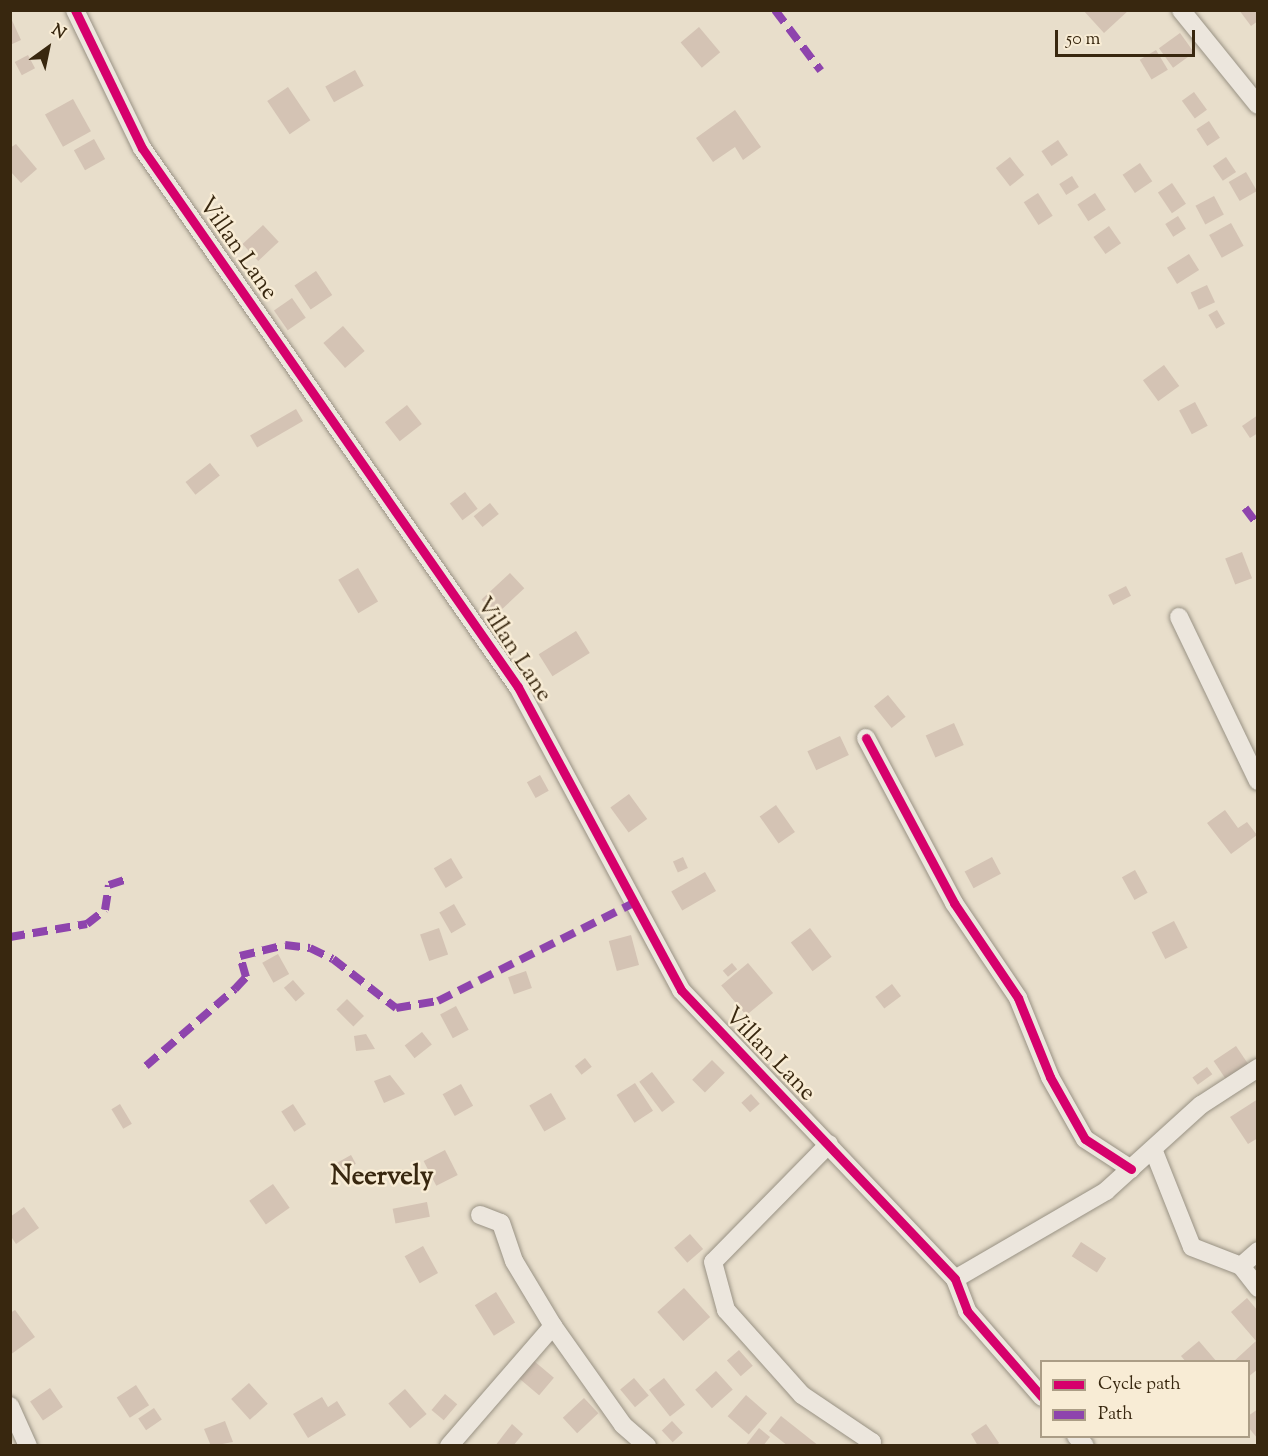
<!DOCTYPE html>
<style>
body{margin:0}
#map{position:relative;width:1268px;height:1456px;overflow:hidden;background:#e8decb;font-family:"Sorts Mill Goudy",serif}
div>[style]{position:absolute}
[style*='--x']{left:calc(var(--x)*1px);top:calc(var(--y)*1px);width:calc(var(--w)*1px);rotate:calc(var(--a)*1deg)}
.building>*{inset:0;background:#d4c3b4;transform-origin:0 0}
.roads{filter:drop-shadow(0 0 2px #999284) drop-shadow(0 0 2px #999284)}
.minor>*{height:18px;margin:-9px;padding:0 9px;transform-origin:9px;border-radius:9px;background:#ece6dd}
.quiet>*{height:8px;margin-top:-4px;transform-origin:0;background:repeating-linear-gradient(90deg,#8e44ad 0 15px,transparent 0 23px)}
.cycleway>*{height:9px;margin:-4.5px;padding:0 4.5px;transform-origin:4.5px;border-radius:4.5px;background:#d6006c}
span{translate:-50% -50%;white-space:nowrap;text-align:center;line-height:1.15;-webkit-text-stroke:5px #f8ecd5;paint-order:stroke}
.street-label{font-size:24px;color:#38270f}
.quarter-label{font-size:27px;color:#38270f;font-weight:700}
.frame{position:absolute;inset:0;border:12px solid #38270f;pointer-events:none}
.legend{position:absolute;left:1040px;top:1360px;width:210px;height:78px;box-sizing:border-box;background:#f8ecd5;border:2px solid #ab9d86;margin:0;padding:8px 10px;list-style:none;font-size:18px;color:#38270f}
.legend li{display:flex;align-items:center;gap:12px;height:30px}
.legend b{width:30px;border:2px solid #ab9d86}
.north{position:absolute;left:18px;top:18px;width:60px;height:60px;-webkit-text-stroke:4px #f8ecd5;paint-order:stroke;rotate:33deg;font-size:16px;font-weight:700;line-height:24px;text-align:center;color:#38270f}
.north::after{content:'';display:block;margin:auto;width:21px;height:27px;background:#38270f;clip-path:polygon(50% 0,100% 100%,50% 72%,0 100%)}
.scale{position:absolute;left:1055px;top:30px;width:140px;height:27px;box-sizing:border-box;border:3px solid #38270f;border-top:0;padding-left:8px;font-size:18px;line-height:21px;white-space:nowrap;color:#38270f;-webkit-text-stroke:4px #f8ecd5;paint-order:stroke}
</style>
<div id="map">
<div class="building">
<div style="clip-path:polygon(1083px 10px,1129px 10px,1104px 33px)"></div>
<div style="clip-path:polygon(1239px 10px,1258px 10px,1258px 21px,1251px 26px)"></div>
<div style="clip-path:polygon(10px 16px,21px 40px,10px 45px)"></div>
<div style="left:699px;top:27px;width:33px;height:24px;rotate:50deg"></div>
<div style="left:1180px;top:33px;width:24px;height:26px;rotate:54deg"></div>
<div style="left:1156px;top:50px;width:23px;height:19px;rotate:59deg"></div>
<div style="left:28px;top:55px;width:15px;height:15px;rotate:62deg"></div>
<div style="left:355px;top:70px;width:18px;height:34px;rotate:61deg"></div>
<div style="left:288px;top:87px;width:40px;height:25px;rotate:56deg"></div>
<div style="left:1194px;top:92px;width:22px;height:15px;rotate:54deg"></div>
<div style="left:73px;top:99px;width:37px;height:32px;rotate:61deg"></div>
<div style="clip-path:polygon(735px 110px,761px 147px,743px 160px,735px 147px,713px 162px,696px 138px)"></div>
<div style="left:1209px;top:121px;width:20px;height:15px;rotate:57deg"></div>
<div style="left:94px;top:139px;width:23px;height:23px;rotate:61deg"></div>
<div style="left:1058px;top:140px;width:18px;height:20px;rotate:56deg"></div>
<div style="clip-path:polygon(16px 144px,37px 169px,21px 183px,10px 171px,10px 148px)"></div>
<div style="left:1010px;top:157px;width:23px;height:18px;rotate:52deg"></div>
<div style="left:1226px;top:157px;width:18px;height:16px;rotate:56deg"></div>
<div style="left:1140px;top:163px;width:22px;height:21px;rotate:56deg"></div>
<div style="left:1246px;top:172px;width:22px;height:20px;rotate:60deg"></div>
<div style="left:1072px;top:176px;width:13px;height:15px;rotate:58deg"></div>
<div style="left:1172px;top:183px;width:25px;height:17px;rotate:56deg"></div>
<div style="left:1038px;top:193px;width:27px;height:17px;rotate:57deg"></div>
<div style="left:1095px;top:193px;width:20px;height:21px;rotate:57deg"></div>
<div style="left:1214px;top:196px;width:21px;height:21px;rotate:62deg"></div>
<div style="left:1178px;top:216px;width:15px;height:15px;rotate:58deg"></div>
<div style="left:1231px;top:223px;width:26px;height:25px;rotate:61deg"></div>
<div style="left:263px;top:225px;width:23px;height:28px;rotate:47deg"></div>
<div style="left:1109px;top:226px;width:21px;height:19px;rotate:55deg"></div>
<div style="left:1189px;top:254px;width:19px;height:26px;rotate:58deg"></div>
<div style="left:316px;top:271px;width:29px;height:26px;rotate:56deg"></div>
<div style="left:1207px;top:285px;width:19px;height:18px;rotate:65deg"></div>
<div style="left:292px;top:298px;width:24px;height:22px;rotate:55deg"></div>
<div style="left:1217px;top:310px;width:16px;height:10px;rotate:60deg"></div>
<div style="left:343px;top:326px;width:33px;height:26px;rotate:49deg"></div>
<div style="left:1164px;top:365px;width:26px;height:26px;rotate:54deg"></div>
<div style="left:1195px;top:402px;width:27px;height:18px;rotate:62deg"></div>
<div style="left:407px;top:405px;width:24px;height:28px;rotate:52deg"></div>
<div style="left:296px;top:409px;width:14px;height:53px;rotate:60deg"></div>
<div style="clip-path:polygon(1258px 415px,1258px 433px,1250px 438px,1242px 426px)"></div>
<div style="left:210px;top:463px;width:16px;height:31px;rotate:52deg"></div>
<div style="left:465px;top:492px;width:21px;height:19px;rotate:53deg"></div>
<div style="left:490px;top:503px;width:14px;height:21px;rotate:51deg"></div>
<div style="left:1242px;top:552px;width:28px;height:18px;rotate:69deg"></div>
<div style="left:358px;top:568px;width:39px;height:23px;rotate:59deg"></div>
<div style="left:510px;top:573px;width:21px;height:39px;rotate:47deg"></div>
<div style="left:1126px;top:586px;width:11px;height:20px;rotate:63deg"></div>
<div style="left:576px;top:631px;width:26px;height:44px;rotate:58deg"></div>
<div style="left:888px;top:695px;width:28px;height:18px;rotate:51deg"></div>
<div style="left:954px;top:723px;width:24px;height:31px;rotate:66deg"></div>
<div style="left:840px;top:736px;width:21px;height:36px;rotate:65deg"></div>
<div style="left:540px;top:775px;width:18px;height:15px;rotate:61deg"></div>
<div style="left:629px;top:794px;width:31px;height:23px;rotate:54deg"></div>
<div style="left:776px;top:805px;width:33px;height:20px;rotate:55deg"></div>
<div style="clip-path:polygon(1225px 810px,1238px 828px,1247px 822px,1257px 835px,1231px 854px,1207px 823px)"></div>
<div style="left:683px;top:857px;width:12px;height:11px;rotate:66deg"></div>
<div style="left:992px;top:857px;width:19px;height:31px;rotate:62deg"></div>
<div style="left:451px;top:858px;width:23px;height:20px;rotate:59deg"></div>
<div style="left:1135px;top:870px;width:26px;height:15px;rotate:61deg"></div>
<div style="left:705px;top:872px;width:22px;height:39px;rotate:60deg"></div>
<div style="left:454px;top:904px;width:24px;height:17px;rotate:60deg"></div>
<div style="left:1174px;top:921px;width:30px;height:25px;rotate:63deg"></div>
<div style="left:439px;top:928px;width:28px;height:20px;rotate:71deg"></div>
<div style="left:810px;top:928px;width:36px;height:24px;rotate:53deg"></div>
<div style="left:631px;top:935px;width:31px;height:23px;rotate:75deg"></div>
<div style="left:278px;top:954px;width:23px;height:18px;rotate:61deg"></div>
<div style="left:732px;top:963px;width:8px;height:12px;rotate:50deg"></div>
<div style="left:748px;top:963px;width:39px;height:35px;rotate:50deg"></div>
<div style="left:526px;top:971px;width:18px;height:19px;rotate:71deg"></div>
<div style="left:293px;top:980px;width:18px;height:12px;rotate:49deg"></div>
<div style="left:892px;top:984px;width:15px;height:21px;rotate:53deg"></div>
<div style="left:347px;top:999px;width:24px;height:15px;rotate:45deg"></div>
<div style="left:456px;top:1006px;width:27px;height:18px;rotate:62deg"></div>
<div style="left:422px;top:1032px;width:16px;height:22px;rotate:52deg"></div>
<div style="clip-path:polygon(366px 1034px,375px 1049px,356px 1051px,354px 1036px)"></div>
<div style="left:1236px;top:1046px;width:25px;height:27px;rotate:56deg"></div>
<div style="left:585px;top:1058px;width:11px;height:13px;rotate:52deg"></div>
<div style="left:712px;top:1060px;width:18px;height:28px;rotate:45deg"></div>
<div style="left:1207px;top:1067px;width:9px;height:18px;rotate:54deg"></div>
<div style="left:652px;top:1072px;width:38px;height:16px;rotate:53deg"></div>
<div style="clip-path:polygon(390px 1075px,405px 1094px,384px 1103px,374px 1081px)"></div>
<div style="left:635px;top:1083px;width:33px;height:22px;rotate:57deg"></div>
<div style="left:461px;top:1084px;width:25px;height:21px;rotate:61deg"></div>
<div style="left:551px;top:1093px;width:30px;height:25px;rotate:60deg"></div>
<div style="left:751px;top:1094px;width:13px;height:13px;rotate:48deg"></div>
<div style="clip-path:polygon(1258px 1099px,1258px 1138px,1248px 1144px,1230px 1117px)"></div>
<div style="left:120px;top:1104px;width:23px;height:10px;rotate:59deg"></div>
<div style="left:293px;top:1104px;width:24px;height:14px;rotate:57deg"></div>
<div style="left:445px;top:1150px;width:28px;height:24px;rotate:63deg"></div>
<div style="left:351px;top:1155px;width:10px;height:19px;rotate:61deg"></div>
<div style="left:360px;top:1169px;width:8px;height:16px;rotate:67deg"></div>
<div style="left:273px;top:1184px;width:29px;height:29px;rotate:55deg"></div>
<div style="left:427px;top:1202px;width:15px;height:35px;rotate:79deg"></div>
<div style="clip-path:polygon(24px 1207px,39px 1228px,16px 1244px,10px 1235px,10px 1217px)"></div>
<div style="left:690px;top:1234px;width:20px;height:21px;rotate:49deg"></div>
<div style="left:1081px;top:1242px;width:30px;height:17px;rotate:33deg"></div>
<div style="left:423px;top:1246px;width:31px;height:21px;rotate:61deg"></div>
<div style="left:684px;top:1288px;width:39px;height:36px;rotate:48deg"></div>
<div style="left:496px;top:1292px;width:36px;height:25px;rotate:58deg"></div>
<div style="clip-path:polygon(1247px 1298px,1258px 1311px,1258px 1369px,1248px 1377px,1248px 1362px,1233px 1362px,1256px 1341px,1231px 1312px)"></div>
<div style="clip-path:polygon(15px 1310px,35px 1337px,10px 1355px,10px 1313px)"></div>
<div style="clip-path:polygon(1199px 1341px,1217px 1362px,1186px 1362px,1181px 1356px)"></div>
<div style="left:739px;top:1350px;width:21px;height:16px;rotate:49deg"></div>
<div style="left:534px;top:1361px;width:26px;height:23px;rotate:40deg"></div>
<div style="left:716px;top:1371px;width:25px;height:28px;rotate:48deg"></div>
<div style="left:634px;top:1378px;width:23px;height:18px;rotate:50deg"></div>
<div style="left:664px;top:1378px;width:34px;height:19px;rotate:52deg"></div>
<div style="left:249px;top:1383px;width:28px;height:24px;rotate:48deg"></div>
<div style="left:136px;top:1385px;width:24px;height:23px;rotate:57deg"></div>
<div style="left:50px;top:1388px;width:23px;height:24px;rotate:56deg"></div>
<div style="left:405px;top:1389px;width:33px;height:22px;rotate:49deg"></div>
<div style="left:445px;top:1394px;width:16px;height:21px;rotate:40deg"></div>
<div style="left:746px;top:1395px;width:28px;height:28px;rotate:41deg"></div>
<div style="clip-path:polygon(322px 1397px,328px 1407px,337px 1401px,346px 1415px,308px 1438px,293px 1414px)"></div>
<div style="left:584px;top:1398px;width:21px;height:29px;rotate:47deg"></div>
<div style="left:154px;top:1408px;width:14px;height:19px;rotate:56deg"></div>
<div style="clip-path:polygon(1258px 1409px,1258px 1439px,1248px 1427px,1248px 1416px)"></div>
<div style="clip-path:polygon(781px 1416px,819px 1446px,788px 1446px,769px 1431px)"></div>
<div style="clip-path:polygon(225px 1421px,233px 1442px,211px 1446px,204px 1429px)"></div>
<div style="left:672px;top:1421px;width:16px;height:14px;rotate:47deg"></div>
<div style="clip-path:polygon(512px 1424px,523px 1434px,513px 1446px,495px 1446px)"></div>
<div style="clip-path:polygon(986px 1424px,999px 1443px,996px 1446px,978px 1446px,971px 1434px)"></div>
<div style="clip-path:polygon(759px 1428px,770px 1437px,763px 1446px,745px 1446px)"></div>
</div>
<div class="roads">
<div class="minor">
<div style="--x:75;--y:10;--w:153;--a:64.1"></div>
<div style="--x:142;--y:148;--w:657;--a:55.1"></div>
<div style="--x:518;--y:687;--w:344;--a:61.7"></div>
<div style="--x:681;--y:990;--w:398;--a:46.5"></div>
<div style="--x:955;--y:1279;--w:34;--a:69"></div>
<div style="--x:967;--y:1311;--w:114;--a:48.9"></div>
<div style="--x:1181;--y:10;--w:122;--a:51"></div>
<div style="--x:1179;--y:617;--w:182;--a:64.3"></div>
<div style="--x:866;--y:738;--w:187;--a:61.9"></div>
<div style="--x:954;--y:903;--w:115;--a:56"></div>
<div style="--x:1018;--y:998;--w:85;--a:67.9"></div>
<div style="--x:1050;--y:1077;--w:71;--a:60.6"></div>
<div style="--x:1085;--y:1139;--w:55;--a:33.1"></div>
<div style="--x:829;--y:1144;--w:165;--a:134.5"></div>
<div style="--x:713;--y:1262;--w:50;--a:74.8"></div>
<div style="--x:726;--y:1310;--w:114;--a:48.2"></div>
<div style="--x:802;--y:1395;--w:84;--a:33.9"></div>
<div style="--x:872;--y:1442;--w:5;--a:127"></div>
<div style="--x:1153;--y:1149;--w:105;--a:68.3"></div>
<div style="--x:1192;--y:1247;--w:53;--a:21.2"></div>
<div style="--x:1241;--y:1266;--w:23;--a:-41"></div>
<div style="--x:480;--y:1215;--w:22;--a:21"></div>
<div style="--x:501;--y:1223;--w:40;--a:71.1"></div>
<div style="--x:514;--y:1261;--w:76;--a:59"></div>
<div style="--x:1241;--y:1266;--w:28;--a:52"></div>
<div style="--x:955;--y:1279;--w:175;--a:-30.2"></div>
<div style="--x:1106;--y:1191;--w:128;--a:-42.2"></div>
<div style="--x:1201;--y:1105;--w:68;--a:-33"></div>
<div style="--x:10;--y:1406;--w:44;--a:65.8"></div>
<div style="--x:1076;--y:1436;--w:13;--a:48"></div>
<div style="--x:449;--y:1446;--w:159;--a:-49.1"></div>
<div style="--x:553;--y:1326;--w:121;--a:54.7"></div>
<div style="--x:623;--y:1425;--w:32;--a:41"></div>
</div>
</div>
<div class="quiet">
<div style="--x:775;--y:10;--w:76;--a:53"></div>
<div style="--x:1245;--y:508;--w:21;--a:53"></div>
<div style="--x:10;--y:937;--w:78;--a:-9.6"></div>
<div style="--x:87;--y:924;--w:23;--a:-38"></div>
<div style="--x:105;--y:910;--w:25;--a:-81"></div>
<div style="--x:109;--y:885;--w:20;--a:-18"></div>
<div style="--x:146;--y:1066;--w:118;--a:-40.9"></div>
<div style="--x:235;--y:989;--w:16;--a:-47"></div>
<div style="--x:246;--y:977;--w:22;--a:-106"></div>
<div style="--x:240;--y:956;--w:46;--a:-13.7"></div>
<div style="--x:285;--y:945;--w:25;--a:7"></div>
<div style="--x:310;--y:948;--w:25;--a:26"></div>
<div style="--x:333;--y:959;--w:80;--a:37.9"></div>
<div style="--x:396;--y:1008;--w:43;--a:-9.5"></div>
<div style="--x:438;--y:1001;--w:219;--a:-26.6"></div>
</div>
<div class="cycleway">
<div style="--x:75;--y:10;--w:153;--a:64.1"></div>
<div style="--x:142;--y:148;--w:657;--a:55.1"></div>
<div style="--x:518;--y:687;--w:344;--a:61.7"></div>
<div style="--x:681;--y:990;--w:398;--a:46.5"></div>
<div style="--x:955;--y:1279;--w:34;--a:69"></div>
<div style="--x:967;--y:1311;--w:114;--a:48.9"></div>
<div style="--x:866;--y:738;--w:187;--a:61.9"></div>
<div style="--x:954;--y:903;--w:115;--a:56"></div>
<div style="--x:1018;--y:998;--w:85;--a:67.9"></div>
<div style="--x:1050;--y:1077;--w:71;--a:60.6"></div>
<div style="--x:1085;--y:1139;--w:55;--a:33.1"></div>
</div>
<div class="street-label">
<span style="left:237px;top:249px;rotate:55deg">Villan Lane</span>
<span style="left:513px;top:650px;rotate:57deg">Villan Lane</span>
<span style="left:769px;top:1055px;rotate:46deg">Villan Lane</span>
</div>
<div class="quarter-label">
<span style="left:382px;top:1178px">Neervely</span>
</div>
<div class="frame"></div>
<ul class="legend">
<li><b style="height:8px;background:#d6006c"></b>Cycle path</li>
<li><b style="height:8px;background:#8e44ad"></b>Path</li>
</ul>
<div class="north">N</div>
<div class="scale">50 m</div>
</div>
